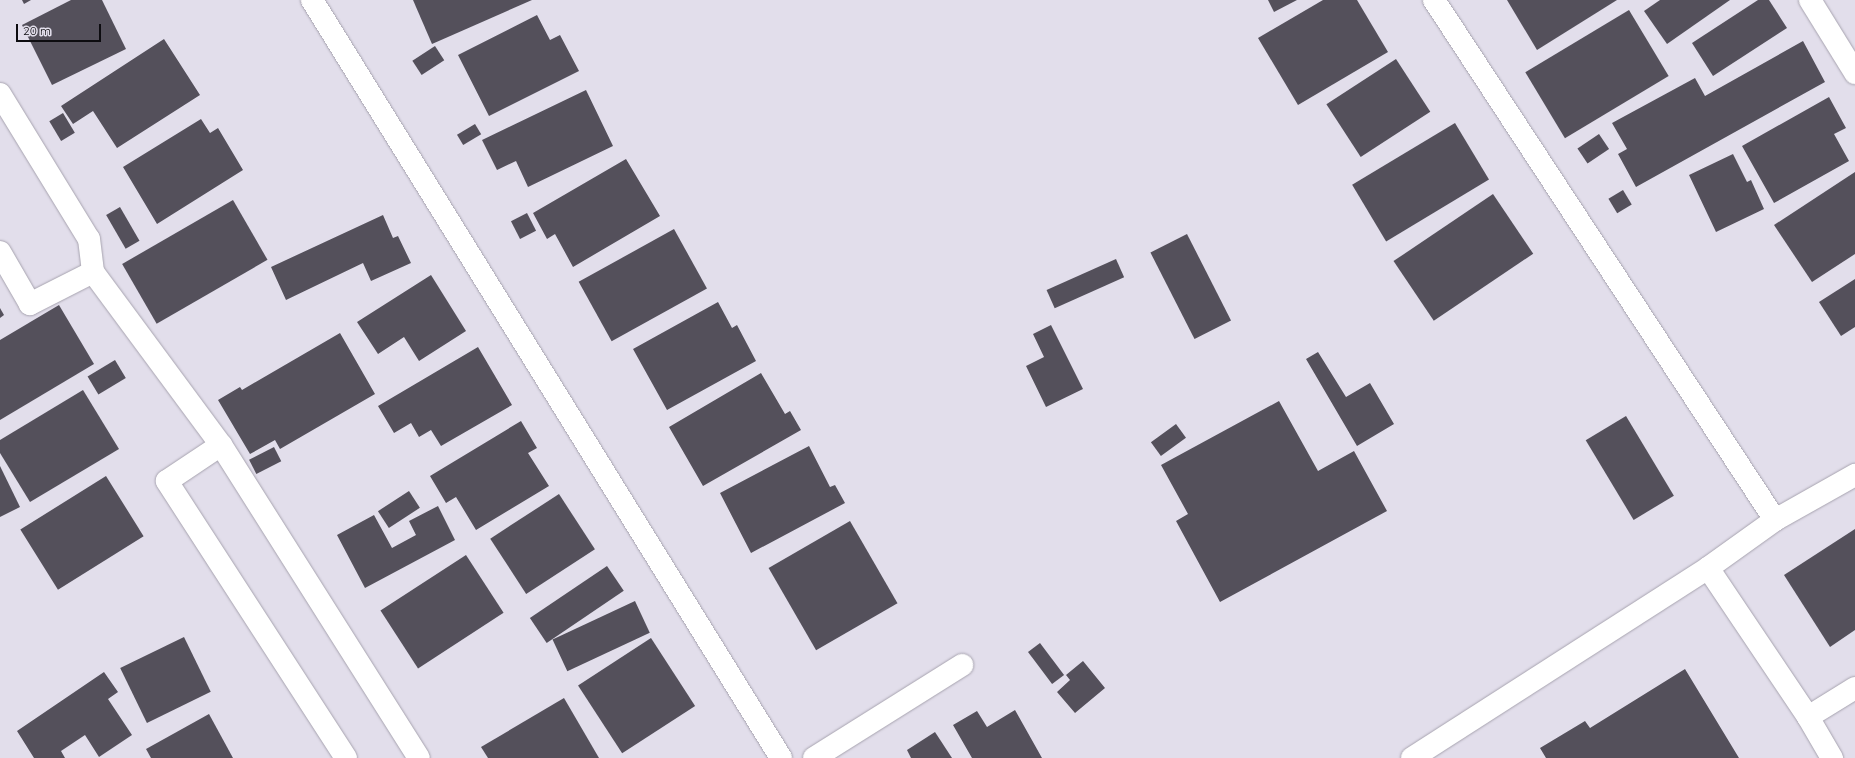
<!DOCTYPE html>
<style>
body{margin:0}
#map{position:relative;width:1855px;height:758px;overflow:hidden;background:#e2deeb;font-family:Quicksand,sans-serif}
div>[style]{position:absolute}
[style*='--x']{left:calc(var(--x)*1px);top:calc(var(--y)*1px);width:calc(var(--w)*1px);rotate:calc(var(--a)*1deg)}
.building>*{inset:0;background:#54505b;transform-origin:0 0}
.roads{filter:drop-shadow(0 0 1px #a7a3af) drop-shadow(0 0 1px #a7a3af)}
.minor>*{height:22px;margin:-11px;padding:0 11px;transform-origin:11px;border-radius:11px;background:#fff}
span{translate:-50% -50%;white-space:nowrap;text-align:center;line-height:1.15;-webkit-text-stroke:4px #e2deeb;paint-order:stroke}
.scale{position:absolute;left:16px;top:24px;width:85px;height:18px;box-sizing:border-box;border:2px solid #0d0c10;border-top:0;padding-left:5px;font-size:12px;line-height:14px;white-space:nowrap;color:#0d0c10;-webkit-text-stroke:3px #e2deeb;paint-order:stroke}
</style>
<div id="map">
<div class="building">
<div style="clip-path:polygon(22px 0,31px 0,24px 4px)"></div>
<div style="clip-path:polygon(71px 0,102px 0,126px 49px,52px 85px,22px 25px)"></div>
<div style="clip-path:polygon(413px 0,532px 0,432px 44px)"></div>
<div style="clip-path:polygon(1268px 0,1297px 0,1274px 12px)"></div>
<div style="clip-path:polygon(1323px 0,1357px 0,1388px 52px,1298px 105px,1258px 38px)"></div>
<div style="clip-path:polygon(1507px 0,1617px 0,1537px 50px)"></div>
<div style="clip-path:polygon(1660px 0,1730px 0,1667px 44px,1644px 11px)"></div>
<div style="clip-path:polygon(1758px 0,1769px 0,1787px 28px,1713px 76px,1692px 43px)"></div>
<div style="left:1629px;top:10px;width:77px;height:121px;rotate:59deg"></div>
<div style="clip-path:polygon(537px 15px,550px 40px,560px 35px,579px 71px,489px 116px,458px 55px)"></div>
<div style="clip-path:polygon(164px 39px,200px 95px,117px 148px,93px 111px,73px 124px,61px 106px)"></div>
<div style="clip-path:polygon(1803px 41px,1825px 82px,1636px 187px,1618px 154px,1627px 149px,1612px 123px,1695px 78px,1705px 96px)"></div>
<div style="left:435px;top:46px;width:17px;height:27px;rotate:57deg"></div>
<div style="left:1396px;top:59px;width:63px;height:83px;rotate:57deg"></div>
<div style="clip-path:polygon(586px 90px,613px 146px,528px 187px,516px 161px,497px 170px,482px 140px)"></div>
<div style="clip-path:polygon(1829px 97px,1846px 128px,1834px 134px,1849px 161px,1774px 203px,1742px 146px)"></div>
<div style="left:63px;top:113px;width:23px;height:16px;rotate:59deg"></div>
<div style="clip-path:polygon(201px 119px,210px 133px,218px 128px,243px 170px,157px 224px,123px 167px)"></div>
<div style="left:1455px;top:123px;width:66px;height:120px;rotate:59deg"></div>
<div style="left:475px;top:124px;width:12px;height:21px;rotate:59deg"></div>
<div style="left:1599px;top:134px;width:18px;height:26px;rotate:56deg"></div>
<div style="clip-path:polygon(1733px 154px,1747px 182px,1751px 180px,1764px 209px,1716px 232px,1689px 175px)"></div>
<div style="clip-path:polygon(626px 159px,660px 216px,573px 267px,555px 234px,547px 239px,533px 213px)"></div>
<div style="clip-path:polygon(1855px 172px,1855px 254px,1812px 282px,1774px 225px)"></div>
<div style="left:1623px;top:190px;width:17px;height:17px;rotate:59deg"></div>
<div style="left:1493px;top:194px;width:72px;height:120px;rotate:56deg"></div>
<div style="left:233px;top:200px;width:69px;height:128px;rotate:60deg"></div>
<div style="left:120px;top:207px;width:39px;height:16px;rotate:60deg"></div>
<div style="left:527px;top:213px;width:20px;height:18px;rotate:63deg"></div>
<div style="clip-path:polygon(383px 215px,393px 238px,398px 236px,411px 263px,371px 281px,363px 263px,286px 300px,271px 267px)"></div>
<div style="left:674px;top:229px;width:68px;height:109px;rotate:61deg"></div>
<div style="left:1187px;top:234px;width:97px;height:41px;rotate:63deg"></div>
<div style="left:1116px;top:259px;width:20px;height:76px;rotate:66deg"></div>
<div style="clip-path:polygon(431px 275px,466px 331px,419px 361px,404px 337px,378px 354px,357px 322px)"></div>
<div style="clip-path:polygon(1855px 279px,1855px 327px,1841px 336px,1819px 302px)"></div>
<div style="clip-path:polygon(718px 302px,732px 328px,737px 325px,756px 361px,667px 410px,633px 349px)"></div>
<div style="clip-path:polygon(59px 305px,94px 364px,0 420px,0 340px)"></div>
<div style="clip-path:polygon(0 308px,4px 315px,0 318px)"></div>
<div style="clip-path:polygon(1051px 325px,1083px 389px,1046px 407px,1026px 366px,1044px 357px,1033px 334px)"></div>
<div style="clip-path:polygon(340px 333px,375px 394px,280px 449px,275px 440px,250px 454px,218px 400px,240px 387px,242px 390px)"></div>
<div style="clip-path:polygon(478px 347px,512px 405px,441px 446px,431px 430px,419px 437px,411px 423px,394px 433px,378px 406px)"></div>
<div style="clip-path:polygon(1318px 352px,1346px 397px,1370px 383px,1394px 424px,1357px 446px,1306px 359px)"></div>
<div style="left:115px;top:360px;width:21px;height:32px;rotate:59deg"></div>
<div style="clip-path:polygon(761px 373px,785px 414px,790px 411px,801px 430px,703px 486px,669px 427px)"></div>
<div style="clip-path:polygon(83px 390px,119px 449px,30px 502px,0 453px,0 440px)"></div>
<div style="clip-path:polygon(1279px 401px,1318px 471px,1354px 451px,1387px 511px,1220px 602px,1176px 521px,1188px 514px,1161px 465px)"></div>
<div style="left:1626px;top:416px;width:93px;height:47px;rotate:59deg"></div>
<div style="clip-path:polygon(521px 421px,537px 448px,528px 453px,549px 486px,476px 530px,456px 497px,446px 503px,430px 476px)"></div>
<div style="left:1176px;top:424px;width:17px;height:31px;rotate:54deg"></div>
<div style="clip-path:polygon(809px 446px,830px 487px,835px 485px,845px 503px,751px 553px,720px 493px)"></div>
<div style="left:274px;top:447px;width:16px;height:28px;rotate:63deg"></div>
<div style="clip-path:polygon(0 466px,20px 507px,0 517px)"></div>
<div style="left:106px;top:476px;width:71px;height:101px;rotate:58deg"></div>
<div style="left:409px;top:491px;width:20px;height:37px;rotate:57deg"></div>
<div style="left:559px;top:494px;width:66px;height:82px;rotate:57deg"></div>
<div style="clip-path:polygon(438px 506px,455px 540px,365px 588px,337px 535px,374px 515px,392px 548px,416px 535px,409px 521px)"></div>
<div style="left:850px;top:521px;width:95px;height:94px;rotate:60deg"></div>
<div style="clip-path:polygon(1855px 529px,1855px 630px,1830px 647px,1784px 575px)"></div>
<div style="left:466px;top:555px;width:69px;height:102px;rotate:57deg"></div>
<div style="left:607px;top:566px;width:30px;height:93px;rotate:56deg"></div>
<div style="left:635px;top:601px;width:35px;height:91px;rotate:65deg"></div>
<div style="left:184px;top:637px;width:61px;height:71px;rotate:64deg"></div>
<div style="left:651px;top:638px;width:81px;height:87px;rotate:57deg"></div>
<div style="left:1040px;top:643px;width:40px;height:15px;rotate:53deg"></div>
<div style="clip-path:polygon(1083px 661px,1105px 688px,1075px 713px,1057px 692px,1070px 680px,1066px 675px)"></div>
<div style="clip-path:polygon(1685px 669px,1739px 758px,1546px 758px,1540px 748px,1585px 721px,1590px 728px)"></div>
<div style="clip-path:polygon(104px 672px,118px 692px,108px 699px,132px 735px,99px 757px,85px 735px,61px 751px,65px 758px,34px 758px,17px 731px)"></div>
<div style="clip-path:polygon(564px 698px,599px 758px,488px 758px,481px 747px)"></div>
<div style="clip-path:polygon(1015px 710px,1042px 758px,972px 758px,953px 725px,977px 711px,987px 727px)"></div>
<div style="clip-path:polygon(209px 714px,233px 758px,151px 758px,146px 749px)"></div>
<div style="clip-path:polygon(935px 732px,952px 758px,911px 758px,907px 750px)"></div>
</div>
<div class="roads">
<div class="minor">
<div style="--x:312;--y:0;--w:891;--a:58.25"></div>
<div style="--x:1434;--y:0;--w:622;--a:56.74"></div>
<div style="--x:1775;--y:520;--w:92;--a:-29.4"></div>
<div style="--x:1810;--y:0;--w:86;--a:58.3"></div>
<div style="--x:0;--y:94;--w:170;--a:58.5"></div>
<div style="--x:89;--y:239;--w:33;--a:83"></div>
<div style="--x:93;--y:272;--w:71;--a:153.1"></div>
<div style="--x:30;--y:304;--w:60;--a:-120"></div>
<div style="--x:93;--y:272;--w:215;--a:53.5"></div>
<div style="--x:1775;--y:520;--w:82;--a:144.4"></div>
<div style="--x:1708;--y:568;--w:179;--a:56.1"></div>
<div style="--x:1808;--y:717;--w:48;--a:59.7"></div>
<div style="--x:1808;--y:717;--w:55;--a:-31.7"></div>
<div style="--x:346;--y:758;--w:330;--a:-122.9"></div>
<div style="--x:167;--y:481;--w:65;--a:-33.7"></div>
<div style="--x:221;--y:445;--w:370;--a:57.7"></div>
<div style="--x:814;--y:758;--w:175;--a:-32.1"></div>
<div style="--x:1412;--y:758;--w:352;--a:-32.7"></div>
</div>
</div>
<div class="scale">20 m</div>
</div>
